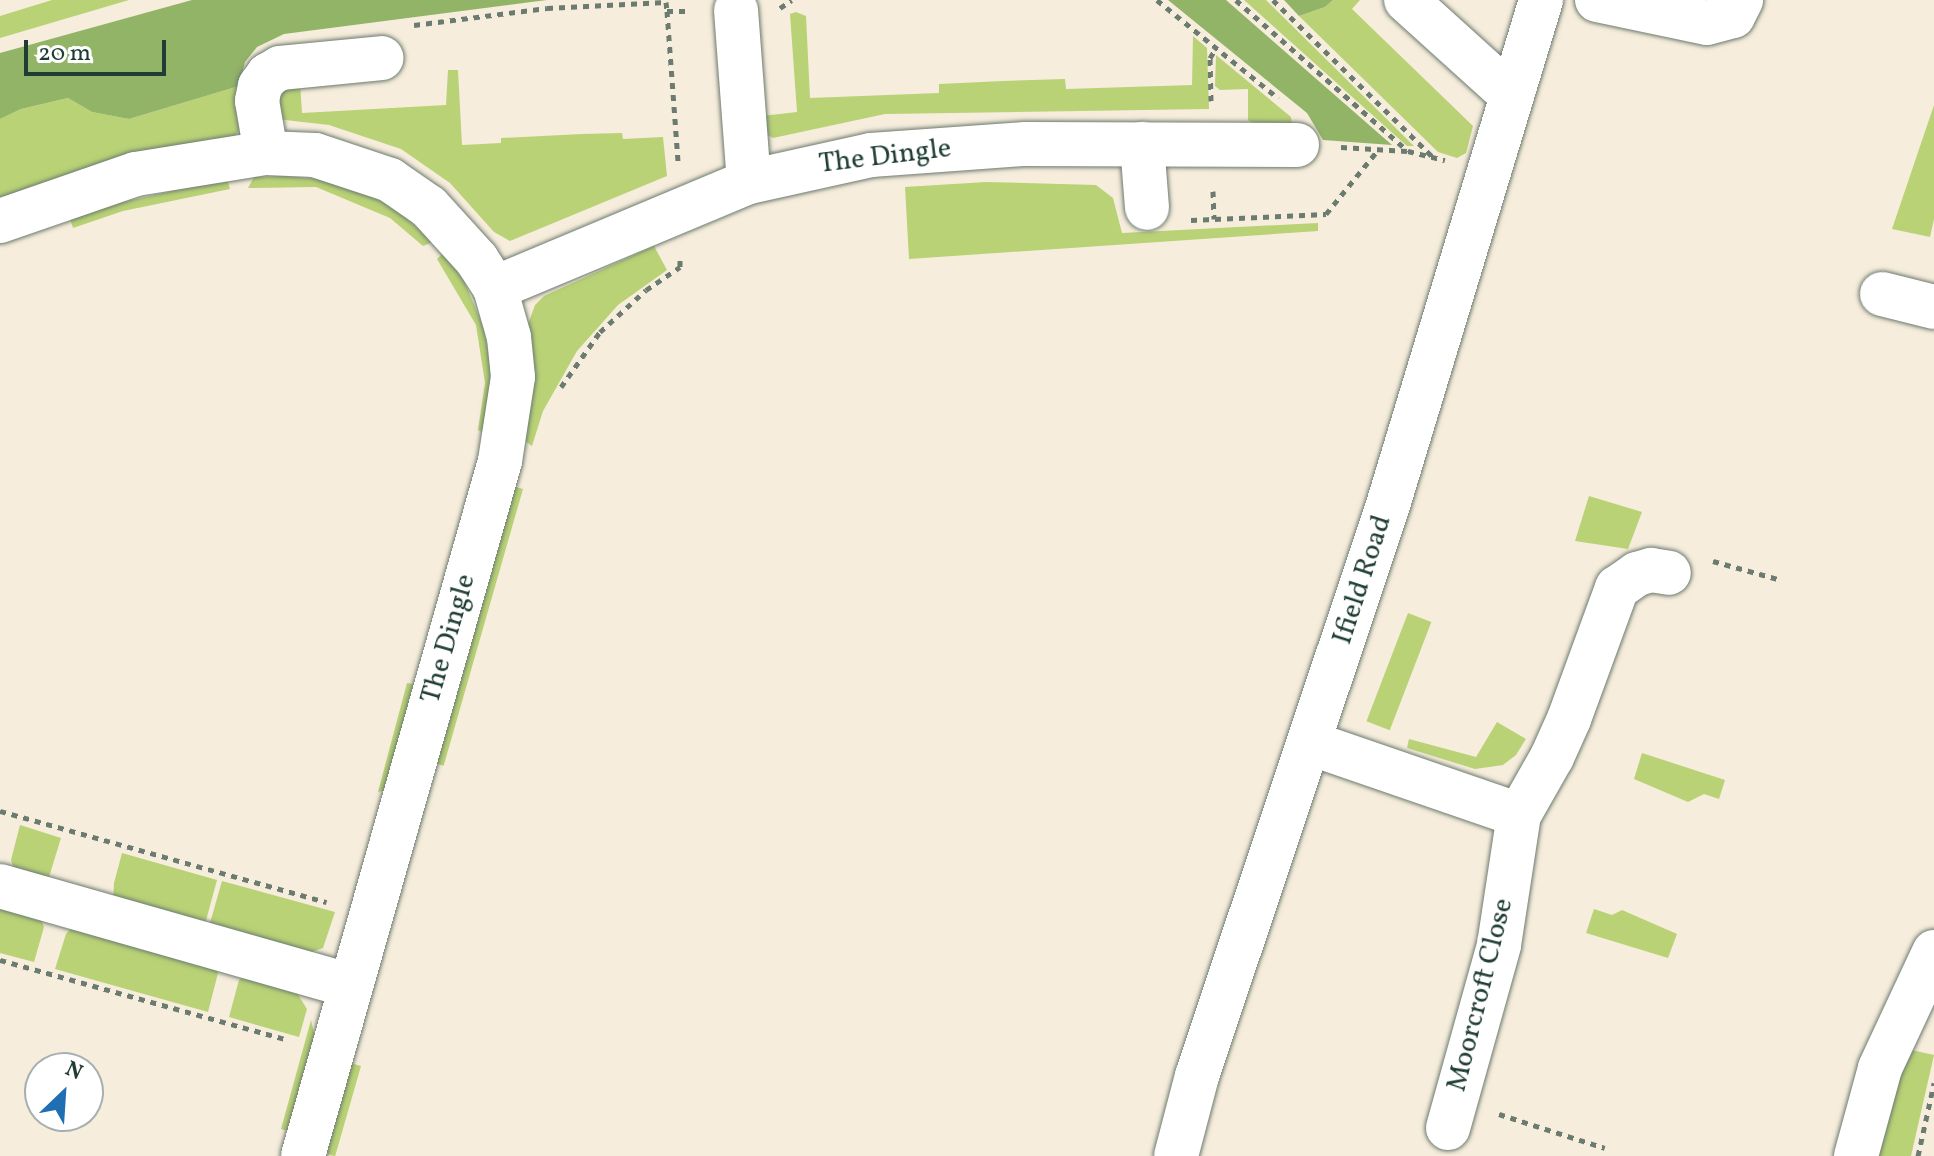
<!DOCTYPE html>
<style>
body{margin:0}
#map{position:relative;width:1934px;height:1156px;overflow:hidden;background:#f7eddc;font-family:Vollkorn,serif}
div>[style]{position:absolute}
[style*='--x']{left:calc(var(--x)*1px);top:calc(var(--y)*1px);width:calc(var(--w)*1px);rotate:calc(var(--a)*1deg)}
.green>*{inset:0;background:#b9d276;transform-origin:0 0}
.forest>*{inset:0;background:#92b467}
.path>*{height:5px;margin-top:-2.5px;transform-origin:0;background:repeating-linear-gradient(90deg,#6b7b6f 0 6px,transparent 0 12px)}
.roads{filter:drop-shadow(0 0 2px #6b7b6f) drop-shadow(0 0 2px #6b7b6f)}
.minor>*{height:44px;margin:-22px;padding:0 22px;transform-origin:22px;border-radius:22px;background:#fff}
span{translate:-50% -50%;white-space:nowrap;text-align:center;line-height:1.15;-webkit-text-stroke:8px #fff;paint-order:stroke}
.street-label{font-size:28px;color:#1f3d34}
.north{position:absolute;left:24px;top:1052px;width:80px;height:80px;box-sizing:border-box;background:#fff;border:2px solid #a5b1ae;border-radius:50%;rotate:25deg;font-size:22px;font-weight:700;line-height:32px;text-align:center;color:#1f3d34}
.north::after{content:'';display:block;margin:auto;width:28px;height:36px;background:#1f6fb2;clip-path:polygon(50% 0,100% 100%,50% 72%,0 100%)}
.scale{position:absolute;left:24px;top:40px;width:142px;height:36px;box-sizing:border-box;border:4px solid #1f3d34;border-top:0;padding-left:10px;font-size:24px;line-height:28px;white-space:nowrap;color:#1f3d34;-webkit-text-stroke:6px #fff;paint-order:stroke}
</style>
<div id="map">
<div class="green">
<div style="clip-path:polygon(52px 0,129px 0,0 38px,0 16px)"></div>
<div style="clip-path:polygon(1244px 0,1266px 0,1414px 146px,1407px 146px)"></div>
<div style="clip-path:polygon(1333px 0,1360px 0,1352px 9px,1473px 126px,1466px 153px,1457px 158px,1438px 152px,1299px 16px,1325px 7px)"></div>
<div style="clip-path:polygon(796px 12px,806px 16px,810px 98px,939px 93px,939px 84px,1003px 81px,1065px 79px,1066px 89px,1192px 85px,1193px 36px,1207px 48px,1209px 109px,885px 114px,773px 138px,767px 135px,762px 116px,797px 112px,790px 14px)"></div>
<div style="clip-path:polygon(1216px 55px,1291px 117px,1292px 124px,1254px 124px,1248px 120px,1248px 89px,1220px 90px,1215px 86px)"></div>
<div style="clip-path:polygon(448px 70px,458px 70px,462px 145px,501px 143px,501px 138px,582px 134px,622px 133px,623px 139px,663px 137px,667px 176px,510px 241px,494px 232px,450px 183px,401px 149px,329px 125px,276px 119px,273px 98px,300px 81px,302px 113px,446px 105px)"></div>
<div style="clip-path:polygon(239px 86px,242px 125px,233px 139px,212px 139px,66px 175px,0 201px,0 119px,21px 109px,68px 98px,92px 112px,129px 119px)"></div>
<div style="clip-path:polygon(1934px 105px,1934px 219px,1930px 237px,1892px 229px)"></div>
<div style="clip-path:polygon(284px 176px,318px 179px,371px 196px,397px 210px,433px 242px,423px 246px,390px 218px,316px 187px,248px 188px,254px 177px)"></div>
<div style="clip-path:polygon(227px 179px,230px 189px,123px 211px,73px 228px,70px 219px,118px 203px)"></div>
<div style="clip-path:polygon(986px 182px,1096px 185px,1113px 198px,1122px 233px,1318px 223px,1318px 231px,909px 259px,905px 187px)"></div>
<div style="clip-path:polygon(654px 246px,667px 270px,618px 305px,577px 351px,543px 411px,532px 446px,525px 441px,533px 376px,526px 330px,535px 305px,544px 296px)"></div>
<div style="clip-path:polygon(444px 252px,465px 283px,484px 329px,494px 386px,487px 435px,478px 430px,485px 383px,476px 325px,437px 259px)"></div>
<div style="left:523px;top:489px;width:288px;height:12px;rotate:106deg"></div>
<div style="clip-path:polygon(1589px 496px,1642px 512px,1628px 549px,1575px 541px)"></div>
<div style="left:1408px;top:613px;width:25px;height:116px;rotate:21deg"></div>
<div style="clip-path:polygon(407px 683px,418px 685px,387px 790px,378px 792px)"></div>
<div style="clip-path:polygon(1497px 722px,1526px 739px,1516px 755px,1503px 765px,1475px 769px,1407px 748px,1409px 739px,1476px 757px)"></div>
<div style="clip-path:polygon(1642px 753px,1725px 780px,1719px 799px,1704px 794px,1688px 802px,1634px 779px)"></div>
<div style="clip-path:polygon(20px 825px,61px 838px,49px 877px,40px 884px,16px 876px,11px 860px)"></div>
<div style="clip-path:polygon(122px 853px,217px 880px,204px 928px,113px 903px,114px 883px)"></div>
<div style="clip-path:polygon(222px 881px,335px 912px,323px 948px,306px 954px,208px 930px)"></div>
<div style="clip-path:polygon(0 906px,40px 917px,44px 927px,34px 962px,0 953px)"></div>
<div style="clip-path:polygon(1594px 909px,1612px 915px,1622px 910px,1677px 934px,1668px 958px,1586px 933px)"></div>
<div style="clip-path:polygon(73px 926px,215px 966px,218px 973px,208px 1012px,55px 969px,66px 934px)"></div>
<div style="clip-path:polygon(247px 974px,297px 993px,307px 1009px,299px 1037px,229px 1017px,239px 980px)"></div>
<div style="clip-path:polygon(311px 1020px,315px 1037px,290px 1132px,281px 1129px)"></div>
<div style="clip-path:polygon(1907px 1049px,1934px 1055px,1911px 1156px,1875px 1156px)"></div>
<div style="left:361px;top:1066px;width:94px;height:10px;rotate:106deg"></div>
</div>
<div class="forest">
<div style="clip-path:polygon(192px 0,547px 0,284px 34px,257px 47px,245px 62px,239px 86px,129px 119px,92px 112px,68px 98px,21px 109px,0 119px,0 53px)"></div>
<div style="clip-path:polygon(1168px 0,1226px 0,1392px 145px,1323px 140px,1307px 113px)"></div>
<div style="clip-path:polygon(1284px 0,1333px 0,1325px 7px,1299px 16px)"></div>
</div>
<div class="path">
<div style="--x:1157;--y:0;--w:156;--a:39"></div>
<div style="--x:1236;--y:0;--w:229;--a:41.3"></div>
<div style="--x:1408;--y:151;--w:38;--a:14"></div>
<div style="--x:1273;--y:0;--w:223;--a:44.5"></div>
<div style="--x:780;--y:8;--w:14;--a:-34"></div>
<div style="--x:667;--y:11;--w:151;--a:85.8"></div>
<div style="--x:414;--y:25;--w:134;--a:-7.3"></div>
<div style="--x:547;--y:8;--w:119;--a:-2.9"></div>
<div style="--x:666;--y:2;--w:9;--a:84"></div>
<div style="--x:667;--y:11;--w:24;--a:0"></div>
<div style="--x:1211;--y:101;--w:43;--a:-91.3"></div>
<div style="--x:1210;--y:58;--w:12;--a:-59"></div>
<div style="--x:1341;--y:147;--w:66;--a:3.5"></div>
<div style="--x:1213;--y:191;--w:28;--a:88"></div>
<div style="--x:1191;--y:220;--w:135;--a:-2.5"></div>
<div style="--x:1326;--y:214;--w:82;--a:-50.9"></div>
<div style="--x:561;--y:387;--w:67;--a:-54.7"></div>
<div style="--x:600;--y:332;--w:62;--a:-42.4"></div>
<div style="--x:646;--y:290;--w:41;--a:-34.1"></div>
<div style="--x:680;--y:267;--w:7;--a:-90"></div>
<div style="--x:1713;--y:561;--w:71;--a:15.6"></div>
<div style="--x:0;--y:811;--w:339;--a:15.6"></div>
<div style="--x:0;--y:960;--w:299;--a:15.5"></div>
<div style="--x:1499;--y:1114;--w:111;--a:17.8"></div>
<div style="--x:1918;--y:1156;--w:75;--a:-77.6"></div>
</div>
<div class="roads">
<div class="minor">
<div style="--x:1406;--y:0;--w:142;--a:42.1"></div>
<div style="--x:1597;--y:0;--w:112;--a:11.8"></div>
<div style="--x:1707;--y:23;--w:27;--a:-15"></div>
<div style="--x:1733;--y:16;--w:18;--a:-63"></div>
<div style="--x:736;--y:10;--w:172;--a:85.7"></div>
<div style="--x:1142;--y:144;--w:64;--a:85.5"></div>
<div style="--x:266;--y:153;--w:53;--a:-99.8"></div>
<div style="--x:257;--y:101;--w:15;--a:-79"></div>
<div style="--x:260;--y:86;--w:14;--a:-54"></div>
<div style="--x:268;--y:75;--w:14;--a:-30"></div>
<div style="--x:280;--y:68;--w:102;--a:-5.6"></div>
<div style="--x:0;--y:221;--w:144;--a:-19.1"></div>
<div style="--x:136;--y:174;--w:132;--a:-9.2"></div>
<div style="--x:266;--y:153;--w:49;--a:2.3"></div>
<div style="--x:315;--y:155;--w:79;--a:18.4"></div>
<div style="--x:390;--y:180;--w:47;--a:34.7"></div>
<div style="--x:429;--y:207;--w:72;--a:47.8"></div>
<div style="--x:477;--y:260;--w:33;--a:57"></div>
<div style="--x:495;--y:288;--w:51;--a:74.1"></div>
<div style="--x:509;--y:337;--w:40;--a:84.3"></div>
<div style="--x:513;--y:377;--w:85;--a:98.8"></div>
<div style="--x:500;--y:461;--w:722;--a:105.83"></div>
<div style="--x:495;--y:288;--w:275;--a:-22.7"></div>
<div style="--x:749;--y:182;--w:125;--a:-12.5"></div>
<div style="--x:871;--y:155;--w:155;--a:-4.1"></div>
<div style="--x:1026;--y:144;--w:271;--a:0.2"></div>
<div style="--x:1882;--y:294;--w:54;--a:14"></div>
<div style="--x:1310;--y:743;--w:221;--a:19"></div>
<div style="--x:0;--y:886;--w:364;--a:15.9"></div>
<div style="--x:1448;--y:1128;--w:190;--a:-74.4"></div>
<div style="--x:1499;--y:945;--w:132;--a:-81.3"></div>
<div style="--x:1519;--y:815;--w:67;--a:-60.4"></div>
<div style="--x:1552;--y:757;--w:42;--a:-65.9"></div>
<div style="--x:1569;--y:719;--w:140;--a:-69.9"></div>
<div style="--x:1617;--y:588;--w:24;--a:-35"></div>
<div style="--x:1637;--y:574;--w:15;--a:-16"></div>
<div style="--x:1651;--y:570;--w:18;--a:9"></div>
<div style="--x:1176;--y:1156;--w:83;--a:-75.3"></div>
<div style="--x:1197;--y:1076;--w:602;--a:-71.5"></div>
<div style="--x:1388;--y:505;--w:528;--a:-73.14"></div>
<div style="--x:1856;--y:1156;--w:91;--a:-74.7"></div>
<div style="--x:1880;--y:1068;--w:128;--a:-65"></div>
</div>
</div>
<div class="street-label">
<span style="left:885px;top:157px;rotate:-7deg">The Dingle</span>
<span style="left:1363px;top:580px;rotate:-72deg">Ifield Road</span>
<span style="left:449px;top:639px;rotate:-74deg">The Dingle</span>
<span style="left:1481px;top:995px;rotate:-76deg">Moorcroft Close</span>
</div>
<div class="north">N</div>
<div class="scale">20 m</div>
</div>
